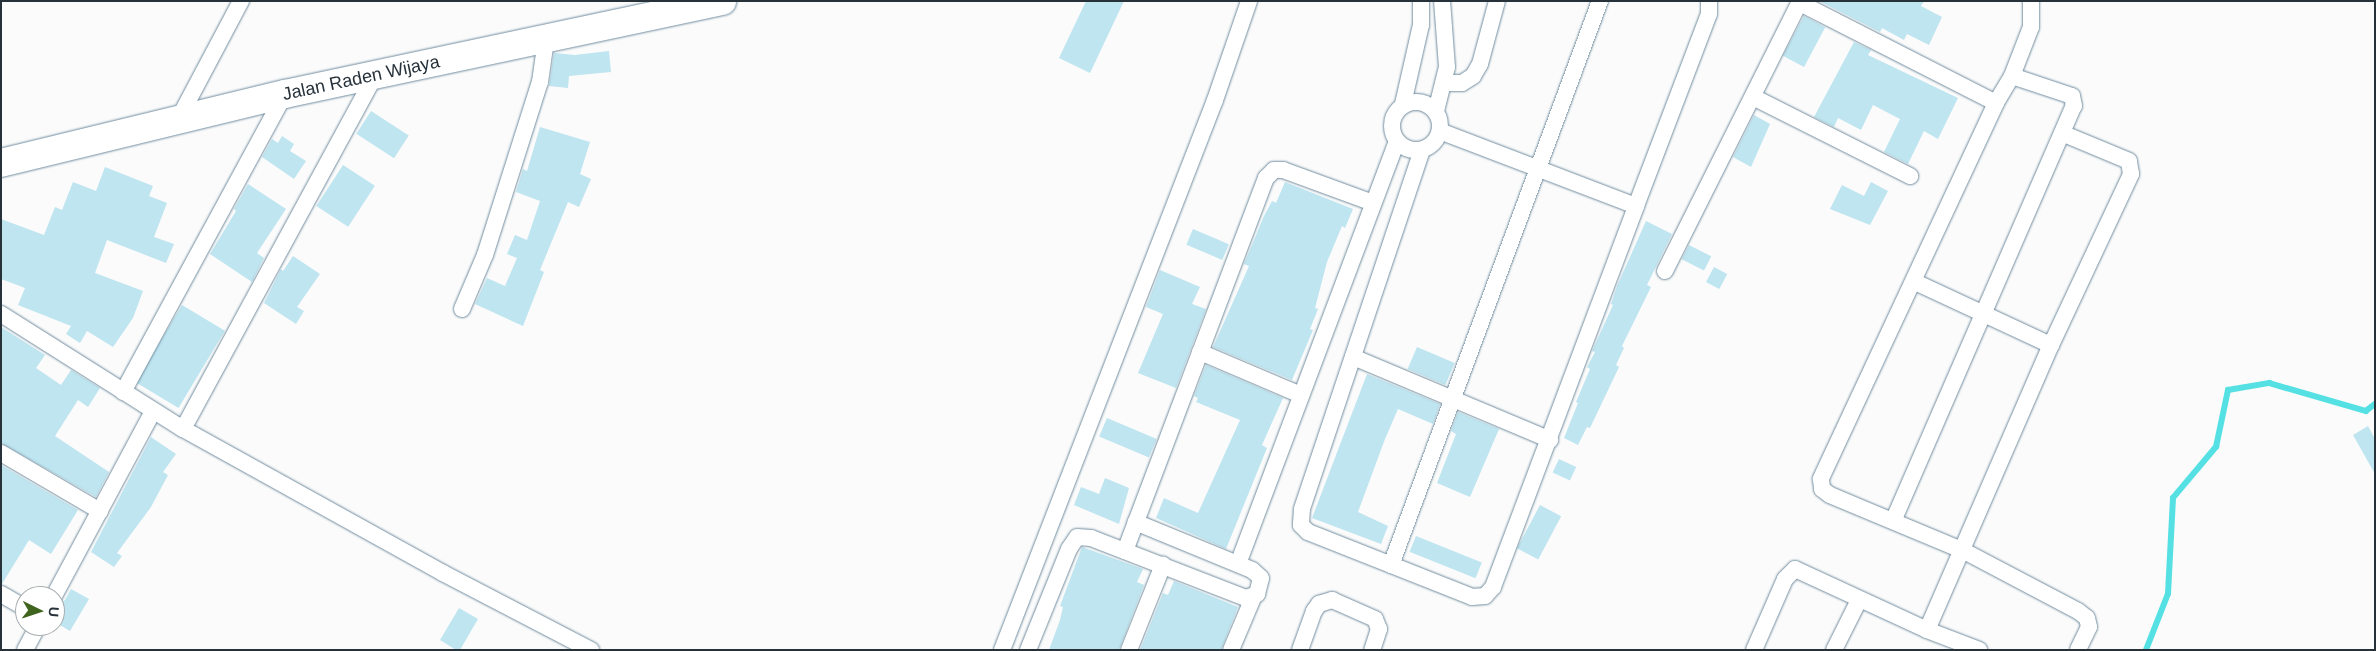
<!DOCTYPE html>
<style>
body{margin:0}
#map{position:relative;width:2376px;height:651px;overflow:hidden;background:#fbfbfb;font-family:Helvetica,sans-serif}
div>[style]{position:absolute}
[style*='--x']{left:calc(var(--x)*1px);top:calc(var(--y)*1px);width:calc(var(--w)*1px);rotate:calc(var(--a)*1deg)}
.stream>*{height:5.5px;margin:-2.75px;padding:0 2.75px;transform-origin:2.75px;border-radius:2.75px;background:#55e1e3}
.building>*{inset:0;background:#bee5f0;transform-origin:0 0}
.roads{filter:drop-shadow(0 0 1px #708c9f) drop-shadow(0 0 1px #708c9f)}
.minor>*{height:16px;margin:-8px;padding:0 8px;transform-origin:8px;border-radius:8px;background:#fff}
.minor>.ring{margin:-8px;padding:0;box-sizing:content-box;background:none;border:16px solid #fff;border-radius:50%}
.trunk>*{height:28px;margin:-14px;padding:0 14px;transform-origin:14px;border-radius:14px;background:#fff}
span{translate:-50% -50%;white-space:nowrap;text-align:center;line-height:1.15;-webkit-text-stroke:5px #fff;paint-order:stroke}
.street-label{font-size:18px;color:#26313a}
.frame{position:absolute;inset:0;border:2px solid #26313a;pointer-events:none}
.north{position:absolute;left:15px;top:586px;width:50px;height:50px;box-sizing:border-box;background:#fff;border:1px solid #a8adb0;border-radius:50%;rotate:94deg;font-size:14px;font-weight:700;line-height:20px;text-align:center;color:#26313a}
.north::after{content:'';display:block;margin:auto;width:18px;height:22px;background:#3f641e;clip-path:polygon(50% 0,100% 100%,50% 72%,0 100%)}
</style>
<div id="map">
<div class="stream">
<div style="--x:2146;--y:650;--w:60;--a:-68.6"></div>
<div style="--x:2168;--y:594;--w:96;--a:-87"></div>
<div style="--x:2173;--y:498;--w:67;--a:-49.9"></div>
<div style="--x:2216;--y:447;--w:58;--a:-78.1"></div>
<div style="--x:2228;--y:390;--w:42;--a:-9.7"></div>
<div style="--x:2269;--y:383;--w:101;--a:16.1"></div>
<div style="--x:2366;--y:411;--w:11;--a:-38"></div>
</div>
<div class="building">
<div style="clip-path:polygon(1086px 1px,1124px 1px,1090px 73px,1059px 58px)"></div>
<div style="clip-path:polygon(1819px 1px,1924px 1px,1921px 6px,1942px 17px,1929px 45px,1907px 34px,1904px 40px,1882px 28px,1880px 32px)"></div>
<div style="left:1804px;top:16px;width:24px;height:45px;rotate:28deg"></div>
<div style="clip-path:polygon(1854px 42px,1871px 50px,1868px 55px,1958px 98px,1938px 139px,1924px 131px,1908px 164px,1884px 152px,1900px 119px,1873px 105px,1861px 130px,1838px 118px,1834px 127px,1814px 117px)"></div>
<div style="clip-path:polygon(609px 51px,611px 72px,569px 76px,568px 88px,549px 86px,554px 53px,575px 55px)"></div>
<div style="left:371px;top:111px;width:45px;height:27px;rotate:33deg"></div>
<div style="clip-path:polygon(1754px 115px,1770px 124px,1751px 167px,1733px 157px)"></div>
<div style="clip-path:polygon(540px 127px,590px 142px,580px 174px,591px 179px,579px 207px,568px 202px,540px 270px,544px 272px,523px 326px,475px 304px,487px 278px,505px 286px,517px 258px,507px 254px,515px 235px,527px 240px,540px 201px,516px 192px,523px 169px,527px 171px)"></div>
<div style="clip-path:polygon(282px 136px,294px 144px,290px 151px,306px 161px,294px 179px,262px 157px,272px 139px,278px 143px)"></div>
<div style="left:343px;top:165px;width:38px;height:49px;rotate:33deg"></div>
<div style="clip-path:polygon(105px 167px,153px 186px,149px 196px,167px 203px,154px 237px,174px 244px,166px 263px,107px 240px,95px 273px,143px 291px,133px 318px,113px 347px,87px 331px,80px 343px,66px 334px,71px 326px,18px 305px,25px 288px,1px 279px,1px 219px,44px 235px,55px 207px,62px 210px,73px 182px,96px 191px)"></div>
<div style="clip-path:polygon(1285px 182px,1353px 209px,1345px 228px,1342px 226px,1327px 262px,1315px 308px,1318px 309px,1310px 329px,1313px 330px,1292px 380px,1213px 347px,1249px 266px,1244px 264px,1264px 216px,1272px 201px,1276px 203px)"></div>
<div style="clip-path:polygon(1871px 182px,1888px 191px,1870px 225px,1830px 209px,1842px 185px,1864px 196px)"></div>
<div style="clip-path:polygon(248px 184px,286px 209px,257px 253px,264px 258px,252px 282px,210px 254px,236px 211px,234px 209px)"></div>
<div style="clip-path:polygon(1646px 221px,1672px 234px,1647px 285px,1651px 287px,1622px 346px,1624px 348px,1616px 365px,1619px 367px,1590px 428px,1587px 427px,1578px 445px,1564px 438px,1578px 403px,1576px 402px,1590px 369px,1587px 367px,1595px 352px,1592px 351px,1613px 305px,1611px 304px,1617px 286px)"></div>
<div style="left:1193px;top:229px;width:39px;height:17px;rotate:23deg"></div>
<div style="left:1689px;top:245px;width:25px;height:16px;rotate:27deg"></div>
<div style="clip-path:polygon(293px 256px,320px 274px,297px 307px,304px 311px,296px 324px,264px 303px,281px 269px,283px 271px)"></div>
<div style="left:1714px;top:267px;width:15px;height:17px;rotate:28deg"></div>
<div style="clip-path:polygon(1160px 270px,1200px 287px,1192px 304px,1206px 309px,1176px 388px,1138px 373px,1163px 314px,1146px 307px)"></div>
<div style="left:182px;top:305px;width:50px;height:90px;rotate:31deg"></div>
<div style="clip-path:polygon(1px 327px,45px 355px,36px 368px,61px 385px,71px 370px,100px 388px,88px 407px,78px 400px,55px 436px,109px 472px,96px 497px,1px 443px)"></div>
<div style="left:1417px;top:347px;width:41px;height:24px;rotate:23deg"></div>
<div style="clip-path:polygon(1206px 365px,1283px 398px,1262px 445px,1267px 448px,1226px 549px,1156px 518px,1164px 498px,1198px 513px,1240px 420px,1196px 402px,1198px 398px,1194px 396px)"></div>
<div style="clip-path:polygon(1367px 374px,1440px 404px,1433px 424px,1398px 409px,1385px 439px,1358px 512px,1388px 526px,1381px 544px,1312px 518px)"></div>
<div style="clip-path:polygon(1458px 412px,1499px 429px,1470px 497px,1437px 483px,1456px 434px,1451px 431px)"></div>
<div style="left:1107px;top:418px;width:54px;height:20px;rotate:23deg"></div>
<div style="clip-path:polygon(2368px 426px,2375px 439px,2375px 474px,2353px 435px)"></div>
<div style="clip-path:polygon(151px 437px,176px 454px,163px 472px,168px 475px,151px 507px,117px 553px,122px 556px,114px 567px,91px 552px)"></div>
<div style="left:1559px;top:459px;width:19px;height:15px;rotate:25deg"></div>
<div style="clip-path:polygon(1px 465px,78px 510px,51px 554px,29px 540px,2px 584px)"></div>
<div style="clip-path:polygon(1105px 478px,1129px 488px,1119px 524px,1074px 505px,1081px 487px,1099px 494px)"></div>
<div style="left:1540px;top:505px;width:24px;height:49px;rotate:28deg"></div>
<div style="left:1416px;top:536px;width:71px;height:17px;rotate:22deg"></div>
<div style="clip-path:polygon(1082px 547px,1143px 569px,1137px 582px,1144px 585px,1119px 650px,1049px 650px,1060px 620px,1063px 607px,1060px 606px)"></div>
<div style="clip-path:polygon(1174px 581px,1238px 607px,1221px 650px,1140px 650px,1163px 593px,1168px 595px)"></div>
<div style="clip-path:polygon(71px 589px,89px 599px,70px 631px,55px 622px,55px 606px,65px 600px)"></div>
<div style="clip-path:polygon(459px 608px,478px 619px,460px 650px,456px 650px,440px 640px)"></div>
</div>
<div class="roads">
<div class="minor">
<div style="--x:2031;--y:1;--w:26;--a:90"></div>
<div style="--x:2031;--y:27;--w:53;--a:111.2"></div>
<div style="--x:2012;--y:76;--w:31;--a:121"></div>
<div style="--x:1996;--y:103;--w:415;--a:115"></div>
<div style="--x:1821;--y:479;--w:10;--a:84"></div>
<div style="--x:1822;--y:489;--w:10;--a:37"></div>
<div style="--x:1830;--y:495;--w:145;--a:22.7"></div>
<div style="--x:1964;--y:551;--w:129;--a:27.8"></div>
<div style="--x:2078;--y:611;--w:11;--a:38"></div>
<div style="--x:2087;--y:618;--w:9;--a:77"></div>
<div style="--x:2089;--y:627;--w:25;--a:116"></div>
<div style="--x:1800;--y:3;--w:220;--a:27"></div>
<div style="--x:1445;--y:83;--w:17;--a:0"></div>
<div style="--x:1462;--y:83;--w:13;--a:-32"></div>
<div style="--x:1473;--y:76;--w:14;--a:-60"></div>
<div style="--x:1480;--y:64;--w:65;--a:-74.9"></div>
<div style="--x:1753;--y:97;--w:176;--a:26.7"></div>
<div class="ring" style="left:1392px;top:102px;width:32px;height:32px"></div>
<div style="--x:1403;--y:104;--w:81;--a:-77.2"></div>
<div style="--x:1421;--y:25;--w:24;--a:-90"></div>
<div style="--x:1436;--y:111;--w:45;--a:-76"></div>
<div style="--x:1447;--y:67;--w:66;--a:-94.3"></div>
<div style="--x:178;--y:120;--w:135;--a:-62.1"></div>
<div style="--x:1422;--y:150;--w:379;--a:108.5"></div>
<div style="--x:1302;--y:509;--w:16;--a:94"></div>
<div style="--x:1301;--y:525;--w:10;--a:45"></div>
<div style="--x:1308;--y:532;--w:176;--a:21.6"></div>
<div style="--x:1472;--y:597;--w:13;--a:-4"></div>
<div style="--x:1485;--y:596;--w:12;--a:-48"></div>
<div style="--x:1493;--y:587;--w:407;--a:-69.4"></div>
<div style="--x:1636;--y:206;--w:210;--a:-159.1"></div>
<div style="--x:1636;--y:206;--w:205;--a:-69.2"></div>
<div style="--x:1709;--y:14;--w:13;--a:-90"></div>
<div style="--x:1665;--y:271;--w:302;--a:-63.4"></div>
<div style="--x:1915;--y:282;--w:150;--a:24.9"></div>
<div style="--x:462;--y:309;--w:59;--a:-66.9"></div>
<div style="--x:485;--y:255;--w:182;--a:-72.4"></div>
<div style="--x:540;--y:82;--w:42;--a:-81.9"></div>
<div style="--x:1;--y:314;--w:215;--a:32.3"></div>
<div style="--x:183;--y:429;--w:297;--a:29"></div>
<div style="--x:443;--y:573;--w:167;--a:27.5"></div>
<div style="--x:1200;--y:352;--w:110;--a:23.1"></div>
<div style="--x:1353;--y:357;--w:214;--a:22.8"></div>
<div style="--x:123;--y:392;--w:339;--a:-61.5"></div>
<div style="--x:183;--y:429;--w:403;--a:-61.5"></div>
<div style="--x:1;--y:453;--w:115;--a:30.4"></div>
<div style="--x:1894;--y:519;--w:451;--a:-66.5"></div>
<div style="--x:2074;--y:106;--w:10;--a:-101"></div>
<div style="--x:2072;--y:96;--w:63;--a:-161.6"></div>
<div style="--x:1125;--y:551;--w:399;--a:-69.3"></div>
<div style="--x:1266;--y:178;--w:11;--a:-45"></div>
<div style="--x:1274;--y:170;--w:9;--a:0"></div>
<div style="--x:1283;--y:170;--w:96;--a:20.1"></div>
<div style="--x:1238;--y:564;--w:451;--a:-69.4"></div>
<div style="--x:1391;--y:565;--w:601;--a:-69.67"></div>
<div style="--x:1;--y:594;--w:28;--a:30"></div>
<div style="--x:54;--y:596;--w:210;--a:-61.8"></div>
<div style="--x:1927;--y:630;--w:311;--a:-66.5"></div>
<div style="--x:2051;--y:345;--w:189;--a:-64.9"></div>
<div style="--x:2131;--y:174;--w:13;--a:-99"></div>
<div style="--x:2129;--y:161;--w:70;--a:-157.4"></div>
<div style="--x:25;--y:650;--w:27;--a:-62"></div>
<div style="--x:1002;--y:650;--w:590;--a:-68.83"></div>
<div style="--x:1215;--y:100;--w:105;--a:-71"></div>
<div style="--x:1028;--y:650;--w:109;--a:-67.9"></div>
<div style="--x:1069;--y:549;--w:14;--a:-56"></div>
<div style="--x:1077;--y:537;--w:14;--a:4"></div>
<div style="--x:1091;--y:538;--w:166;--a:21.2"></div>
<div style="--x:1246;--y:598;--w:12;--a:-20"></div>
<div style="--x:1257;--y:594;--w:16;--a:-76"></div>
<div style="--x:1261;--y:578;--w:12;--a:-138"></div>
<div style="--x:1252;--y:570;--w:126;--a:-157.7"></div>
<div style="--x:1129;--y:650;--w:92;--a:-68.2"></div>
<div style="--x:1231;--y:650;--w:56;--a:-67.1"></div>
<div style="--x:1300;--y:650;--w:41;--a:-70.3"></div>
<div style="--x:1314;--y:611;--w:9;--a:-54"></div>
<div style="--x:1319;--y:604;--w:14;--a:-17"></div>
<div style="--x:1332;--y:600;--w:47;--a:23.8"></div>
<div style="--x:1375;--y:619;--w:11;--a:68"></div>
<div style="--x:1379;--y:629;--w:22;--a:108"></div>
<div style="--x:1754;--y:650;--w:77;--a:-66.4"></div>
<div style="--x:1785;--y:579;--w:14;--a:-45"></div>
<div style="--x:1795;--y:569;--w:145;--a:24.8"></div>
<div style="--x:1927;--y:630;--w:56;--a:21"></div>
<div style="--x:1834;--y:650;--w:56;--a:-63.4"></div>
</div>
<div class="trunk">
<div style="--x:1;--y:163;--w:292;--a:-13.7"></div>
<div style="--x:285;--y:94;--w:447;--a:-12"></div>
</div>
</div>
<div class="street-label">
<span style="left:361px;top:78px;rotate:-12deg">Jalan Raden Wijaya</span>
</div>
<div class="frame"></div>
<div class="north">U</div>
</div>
